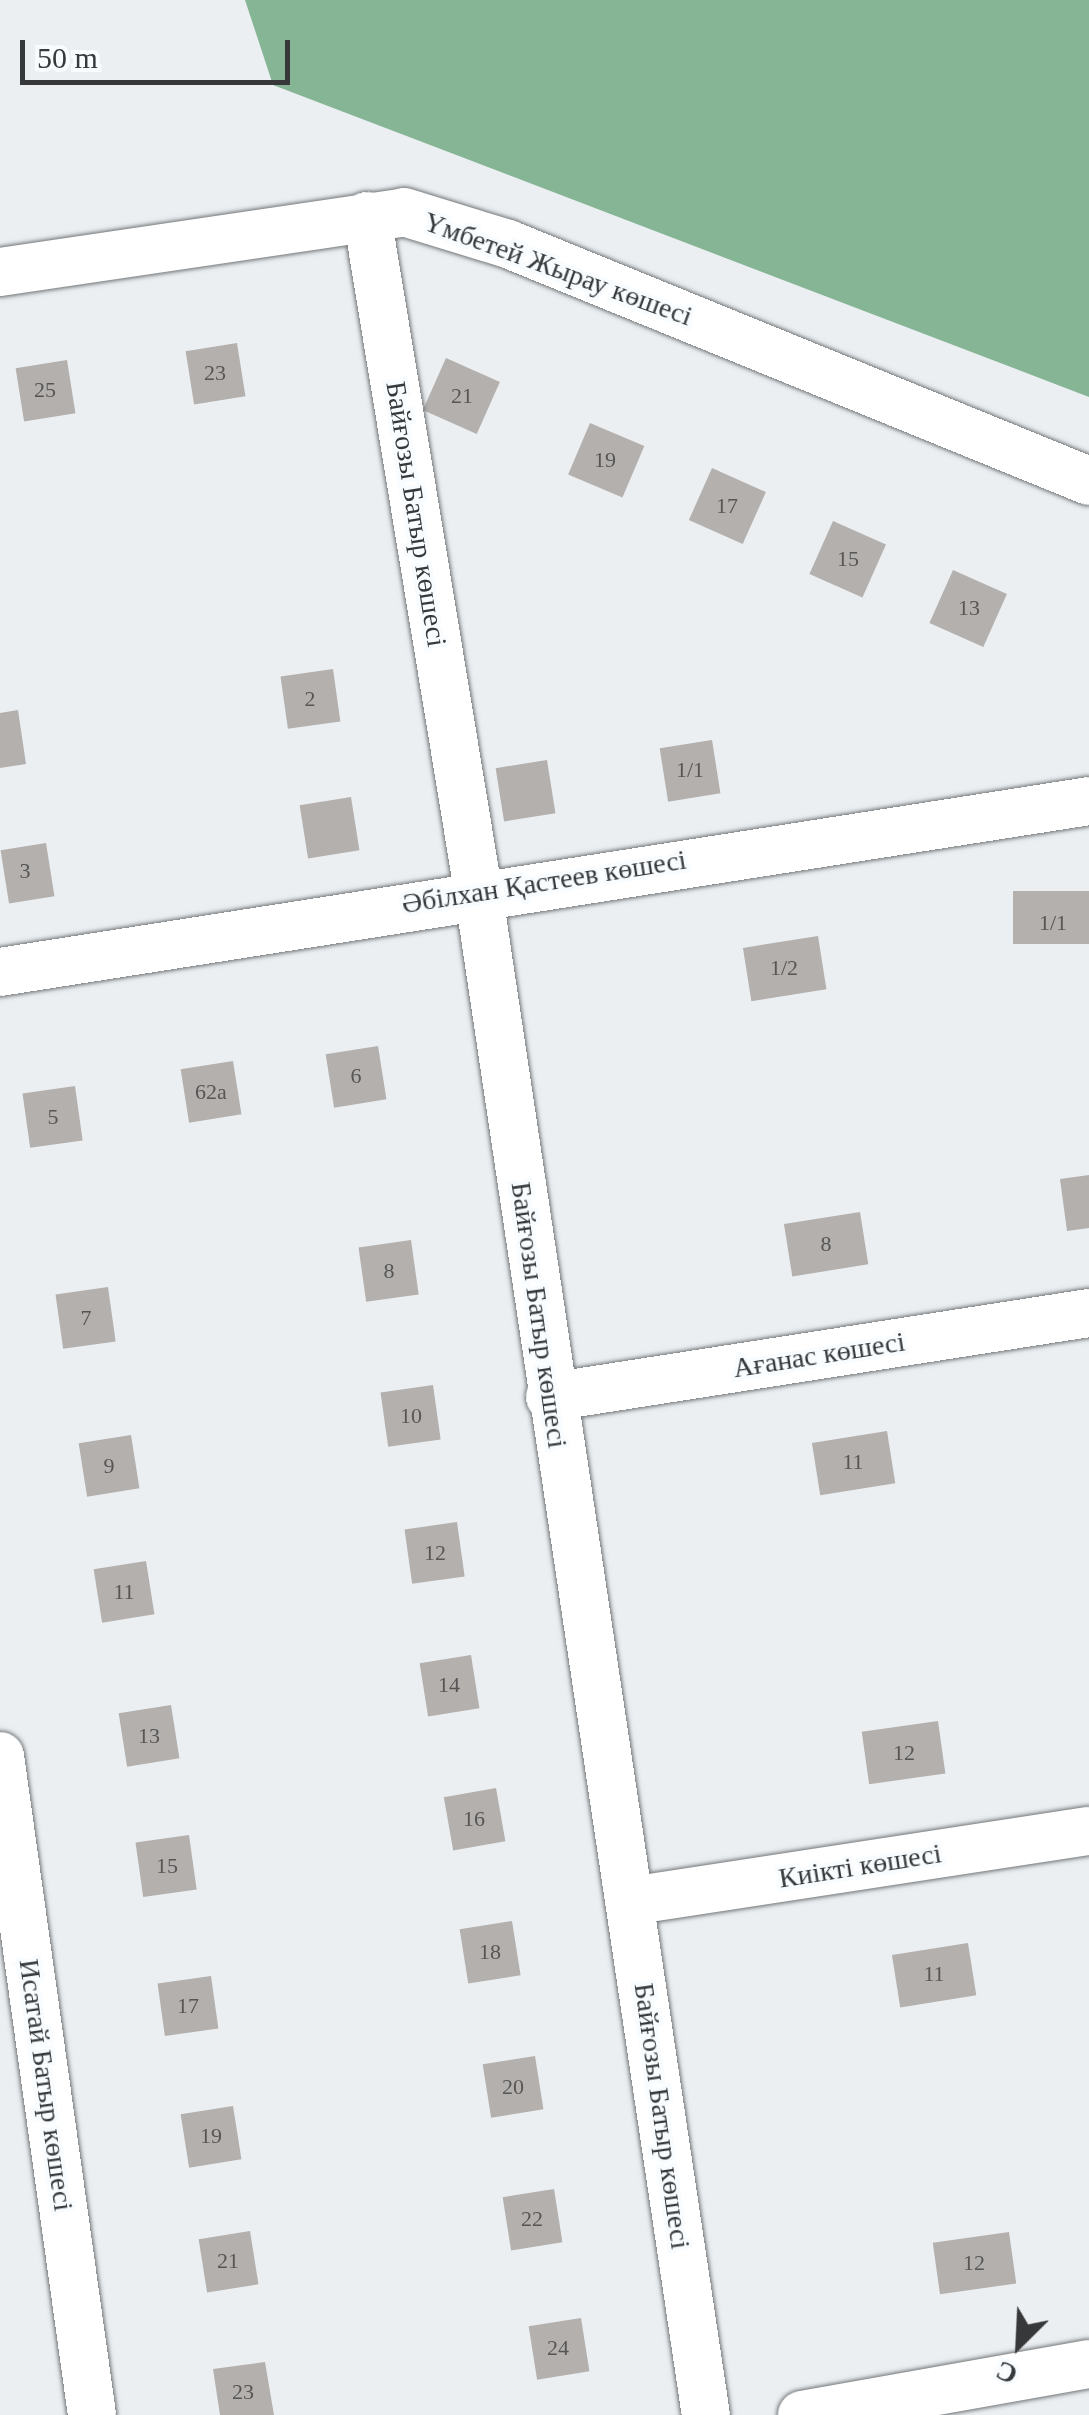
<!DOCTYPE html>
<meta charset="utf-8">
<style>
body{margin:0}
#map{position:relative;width:1089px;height:2415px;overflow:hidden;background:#ebeff2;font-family:"Times New Roman",serif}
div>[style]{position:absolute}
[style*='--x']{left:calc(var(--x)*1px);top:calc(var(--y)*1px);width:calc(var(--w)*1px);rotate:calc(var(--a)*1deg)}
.forest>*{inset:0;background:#86b596}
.building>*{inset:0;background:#b4b0ae;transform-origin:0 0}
.roads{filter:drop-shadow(0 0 2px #747779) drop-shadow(0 0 2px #747779)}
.minor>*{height:48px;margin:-24px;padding:0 24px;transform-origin:24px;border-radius:24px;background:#fff}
span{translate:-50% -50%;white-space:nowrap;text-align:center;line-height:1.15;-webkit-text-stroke:8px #f8fcff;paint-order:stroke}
.number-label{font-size:22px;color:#565656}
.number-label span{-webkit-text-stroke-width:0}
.street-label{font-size:28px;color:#363839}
.north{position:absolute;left:969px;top:2295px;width:100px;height:100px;-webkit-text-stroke:8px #f8fcff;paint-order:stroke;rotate:204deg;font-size:28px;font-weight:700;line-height:40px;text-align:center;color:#363839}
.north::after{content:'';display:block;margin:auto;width:35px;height:45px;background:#363839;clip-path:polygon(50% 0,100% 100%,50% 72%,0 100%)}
.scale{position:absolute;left:20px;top:40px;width:270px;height:45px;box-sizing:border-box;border:5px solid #363839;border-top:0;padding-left:12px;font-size:30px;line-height:35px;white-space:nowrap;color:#363839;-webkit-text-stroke:8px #f8fcff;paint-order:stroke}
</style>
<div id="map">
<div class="forest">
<div style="clip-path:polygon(245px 0,1089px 0,1089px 397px,273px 85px)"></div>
</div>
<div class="building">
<div style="left:237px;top:343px;width:54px;height:52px;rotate:81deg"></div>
<div style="left:446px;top:358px;width:59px;height:57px;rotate:24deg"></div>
<div style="left:67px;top:360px;width:54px;height:52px;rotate:81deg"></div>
<div style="left:590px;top:423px;width:59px;height:56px;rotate:23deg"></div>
<div style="left:712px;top:468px;width:59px;height:57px;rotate:24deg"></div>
<div style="left:833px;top:521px;width:58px;height:58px;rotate:24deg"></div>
<div style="left:953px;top:570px;width:59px;height:58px;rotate:24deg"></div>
<div style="left:333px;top:669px;width:53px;height:53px;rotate:82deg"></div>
<div style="clip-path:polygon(18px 710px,26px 764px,0 768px,0 713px)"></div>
<div style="left:712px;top:740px;width:54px;height:53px;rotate:81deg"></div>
<div style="left:547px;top:760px;width:54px;height:52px;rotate:81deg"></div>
<div style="left:351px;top:797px;width:54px;height:52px;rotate:81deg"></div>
<div style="left:46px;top:843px;width:54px;height:46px;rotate:81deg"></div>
<div style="left:1089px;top:891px;width:53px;height:76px;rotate:90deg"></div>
<div style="left:818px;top:936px;width:54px;height:76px;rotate:81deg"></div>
<div style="left:378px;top:1046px;width:54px;height:53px;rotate:81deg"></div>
<div style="left:233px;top:1061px;width:54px;height:53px;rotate:81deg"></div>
<div style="left:75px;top:1086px;width:55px;height:53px;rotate:82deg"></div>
<div style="clip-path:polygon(1089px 1175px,1089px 1228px,1067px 1231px,1060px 1179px)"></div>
<div style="left:860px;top:1212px;width:53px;height:77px;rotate:81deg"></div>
<div style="left:411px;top:1240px;width:55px;height:53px;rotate:82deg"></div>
<div style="left:108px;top:1287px;width:55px;height:53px;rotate:82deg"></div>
<div style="left:433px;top:1385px;width:55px;height:53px;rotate:82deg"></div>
<div style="left:887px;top:1431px;width:53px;height:76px;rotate:81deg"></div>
<div style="left:131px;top:1435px;width:54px;height:53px;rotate:81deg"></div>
<div style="left:457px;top:1522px;width:55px;height:53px;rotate:82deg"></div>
<div style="left:146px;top:1561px;width:54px;height:53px;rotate:81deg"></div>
<div style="left:471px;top:1655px;width:54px;height:52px;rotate:81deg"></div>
<div style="left:171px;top:1705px;width:54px;height:53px;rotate:81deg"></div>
<div style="left:938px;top:1721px;width:53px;height:77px;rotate:82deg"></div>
<div style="left:496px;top:1788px;width:54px;height:53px;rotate:80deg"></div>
<div style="left:189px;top:1835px;width:55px;height:54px;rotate:82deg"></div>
<div style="left:512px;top:1921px;width:55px;height:53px;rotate:81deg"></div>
<div style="left:968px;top:1943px;width:53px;height:77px;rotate:81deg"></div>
<div style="left:211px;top:1976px;width:53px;height:54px;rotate:82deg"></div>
<div style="left:535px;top:2056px;width:54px;height:53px;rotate:81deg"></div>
<div style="left:233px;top:2106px;width:54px;height:53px;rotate:81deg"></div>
<div style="left:554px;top:2189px;width:54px;height:52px;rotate:81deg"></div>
<div style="left:250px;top:2231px;width:54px;height:52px;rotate:81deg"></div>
<div style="left:1009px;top:2232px;width:52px;height:77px;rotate:82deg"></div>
<div style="left:581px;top:2318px;width:54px;height:53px;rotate:81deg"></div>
<div style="clip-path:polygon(265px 2362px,274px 2415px,220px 2415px,213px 2369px)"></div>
</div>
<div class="roads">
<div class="minor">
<div style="--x:367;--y:216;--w:683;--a:80.65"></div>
<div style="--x:478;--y:890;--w:1542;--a:81.5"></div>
<div style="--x:0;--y:272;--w:408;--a:-8.4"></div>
<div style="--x:404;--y:212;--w:109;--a:17.1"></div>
<div style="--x:508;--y:244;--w:627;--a:22.19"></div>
<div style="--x:0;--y:972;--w:1102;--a:-8.92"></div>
<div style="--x:550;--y:1397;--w:546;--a:-8.86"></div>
<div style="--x:0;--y:1756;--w:665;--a:82.05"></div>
<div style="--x:630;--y:1901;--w:464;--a:-8.7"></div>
<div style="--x:802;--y:2415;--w:291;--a:-10.1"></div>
</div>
</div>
<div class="number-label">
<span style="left:215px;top:373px">23</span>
<span style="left:45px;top:390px">25</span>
<span style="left:462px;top:396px">21</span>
<span style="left:605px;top:460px">19</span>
<span style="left:727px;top:506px">17</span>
<span style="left:848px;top:559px">15</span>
<span style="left:969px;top:608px">13</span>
<span style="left:310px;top:699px">2</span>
<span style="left:690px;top:770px">1/1</span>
<span style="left:25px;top:871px">3</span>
<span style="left:1053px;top:923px">1/1</span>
<span style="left:784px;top:968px">1/2</span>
<span style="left:356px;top:1076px">6</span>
<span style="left:211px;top:1092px">62а</span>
<span style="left:53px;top:1117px">5</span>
<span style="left:826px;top:1244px">8</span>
<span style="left:389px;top:1271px">8</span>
<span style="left:86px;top:1318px">7</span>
<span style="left:411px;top:1416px">10</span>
<span style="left:853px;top:1462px">11</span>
<span style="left:109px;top:1466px">9</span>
<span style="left:435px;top:1553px">12</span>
<span style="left:124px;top:1592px">11</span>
<span style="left:449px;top:1685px">14</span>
<span style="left:149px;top:1736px">13</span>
<span style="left:904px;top:1753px">12</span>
<span style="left:474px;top:1819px">16</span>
<span style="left:167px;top:1866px">15</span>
<span style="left:490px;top:1952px">18</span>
<span style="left:934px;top:1974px">11</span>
<span style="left:188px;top:2006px">17</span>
<span style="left:513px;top:2087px">20</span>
<span style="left:211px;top:2136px">19</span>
<span style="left:532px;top:2219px">22</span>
<span style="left:228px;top:2261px">21</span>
<span style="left:974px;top:2263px">12</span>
<span style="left:558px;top:2348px">24</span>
<span style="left:243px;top:2392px">23</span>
</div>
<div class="street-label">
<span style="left:558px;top:269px;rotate:20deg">Үмбетей Жырау көшесі</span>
<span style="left:416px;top:514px;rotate:81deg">Байғозы Батыр көшесі</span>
<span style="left:544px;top:882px;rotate:-9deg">Әбілхан Қастеев көшесі</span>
<span style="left:539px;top:1315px;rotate:82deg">Байғозы Батыр көшесі</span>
<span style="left:819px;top:1355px;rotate:-9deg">Ағанас көшесі</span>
<span style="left:860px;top:1866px;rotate:-9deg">Киікті көшесі</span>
<span style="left:46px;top:2085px;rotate:82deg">Исатай Батыр көшесі</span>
<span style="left:662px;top:2116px;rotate:82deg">Байғозы Батыр көшесі</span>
</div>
<div class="north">С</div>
<div class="scale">50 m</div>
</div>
